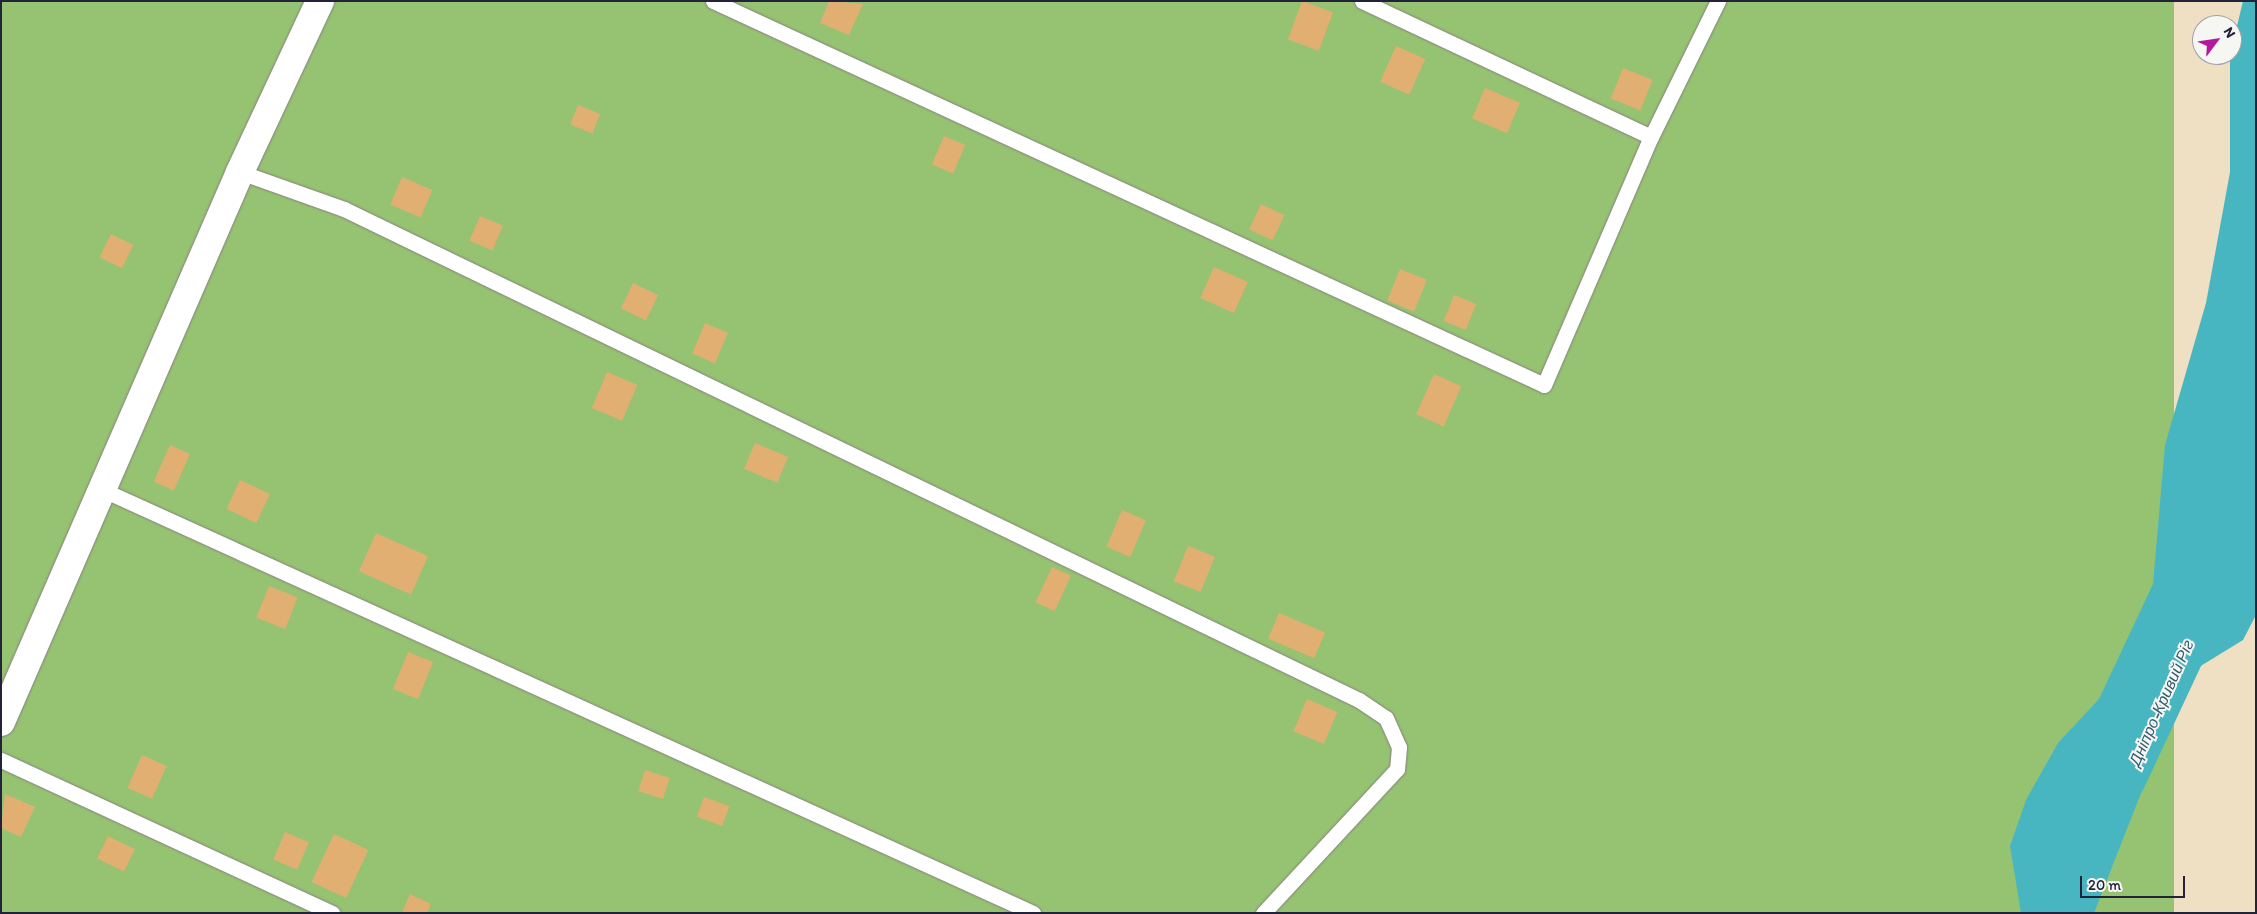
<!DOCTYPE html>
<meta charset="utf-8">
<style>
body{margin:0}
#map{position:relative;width:2257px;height:914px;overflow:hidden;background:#f0e0c3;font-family:Itim,sans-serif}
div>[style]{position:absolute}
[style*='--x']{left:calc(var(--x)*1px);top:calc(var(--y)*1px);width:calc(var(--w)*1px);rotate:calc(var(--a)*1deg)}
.green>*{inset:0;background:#95c372;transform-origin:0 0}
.water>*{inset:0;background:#48b6c0}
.canal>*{height:36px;margin:-18px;padding:0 18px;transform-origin:18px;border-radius:18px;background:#48b6c0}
.building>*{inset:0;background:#e1af71;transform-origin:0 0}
.roads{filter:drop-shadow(0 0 1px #89817f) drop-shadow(0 0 1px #89817f)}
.service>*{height:15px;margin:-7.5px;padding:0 7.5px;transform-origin:7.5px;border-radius:7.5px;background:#fff}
.minor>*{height:28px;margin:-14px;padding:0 14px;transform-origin:14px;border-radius:14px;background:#fff}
span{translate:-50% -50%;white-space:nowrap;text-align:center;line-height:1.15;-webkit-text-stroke:4px #f6f6f2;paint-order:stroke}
.water-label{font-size:16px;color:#315d70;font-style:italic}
.frame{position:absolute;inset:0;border:2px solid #22223b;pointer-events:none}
.north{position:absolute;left:2192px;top:15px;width:50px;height:50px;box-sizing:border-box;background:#f6f6f2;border:1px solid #a1a1a9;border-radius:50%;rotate:59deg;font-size:14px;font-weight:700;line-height:20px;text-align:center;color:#22223b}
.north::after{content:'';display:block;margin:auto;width:18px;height:22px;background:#b5179e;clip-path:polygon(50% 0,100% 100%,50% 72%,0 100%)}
.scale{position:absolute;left:2080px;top:876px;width:105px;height:22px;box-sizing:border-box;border:2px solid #22223b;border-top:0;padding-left:6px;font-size:15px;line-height:18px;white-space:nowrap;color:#22223b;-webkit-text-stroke:4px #f6f6f2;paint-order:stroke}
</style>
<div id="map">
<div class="green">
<div style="left:1px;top:1px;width:2173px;height:912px"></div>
</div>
<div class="water">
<div style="clip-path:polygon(2243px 1px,2256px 1px,2256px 615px,2243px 640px,2173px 683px,2149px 736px,2145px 783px,2094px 913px,2021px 913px,2010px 846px,2026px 800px,2058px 743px,2099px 699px,2153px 584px,2165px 445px,2206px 303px,2230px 172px,2230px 55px)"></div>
</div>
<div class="canal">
<div style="--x:2127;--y:782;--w:147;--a:-65"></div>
</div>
<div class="building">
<div style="clip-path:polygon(829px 1px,863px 4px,849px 35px,820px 23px)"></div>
<div style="left:1302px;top:1px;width:33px;height:41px;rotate:20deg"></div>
<div style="left:1396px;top:46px;width:32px;height:39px;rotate:24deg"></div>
<div style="left:1623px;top:68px;width:32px;height:33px;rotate:22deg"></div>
<div style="left:1485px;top:88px;width:38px;height:33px;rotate:23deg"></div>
<div style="left:578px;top:105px;width:24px;height:21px;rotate:22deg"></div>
<div style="left:944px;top:136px;width:23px;height:31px;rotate:23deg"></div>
<div style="left:402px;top:177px;width:33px;height:30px;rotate:23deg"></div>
<div style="left:1261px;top:204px;width:26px;height:28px;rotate:25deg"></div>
<div style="left:480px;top:216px;width:25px;height:27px;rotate:23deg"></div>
<div style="left:111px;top:234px;width:25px;height:26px;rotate:26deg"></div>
<div style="left:1214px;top:267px;width:37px;height:34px;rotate:24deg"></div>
<div style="left:1400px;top:269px;width:29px;height:34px;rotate:22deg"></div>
<div style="left:633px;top:283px;width:28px;height:28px;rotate:26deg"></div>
<div style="left:1454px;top:295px;width:24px;height:28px;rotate:22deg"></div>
<div style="left:705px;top:323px;width:25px;height:33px;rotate:23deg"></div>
<div style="left:607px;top:372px;width:33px;height:39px;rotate:23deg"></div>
<div style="left:1434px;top:374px;width:30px;height:44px;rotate:24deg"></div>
<div style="left:755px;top:443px;width:36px;height:28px;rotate:23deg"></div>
<div style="left:170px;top:445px;width:22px;height:40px;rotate:24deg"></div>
<div style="left:240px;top:480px;width:33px;height:32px;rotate:25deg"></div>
<div style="left:1122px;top:510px;width:26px;height:40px;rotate:23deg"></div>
<div style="left:376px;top:533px;width:57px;height:42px;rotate:24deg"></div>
<div style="left:1188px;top:546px;width:29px;height:38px;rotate:22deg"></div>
<div style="left:1052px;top:567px;width:21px;height:39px;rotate:25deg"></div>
<div style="left:269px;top:586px;width:31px;height:34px;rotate:22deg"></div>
<div style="left:1279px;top:613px;width:50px;height:28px;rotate:23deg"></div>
<div style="left:408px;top:652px;width:27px;height:40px;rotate:22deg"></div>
<div style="left:1307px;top:699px;width:33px;height:35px;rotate:23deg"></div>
<div style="left:142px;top:755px;width:27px;height:36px;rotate:24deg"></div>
<div style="left:645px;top:770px;width:26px;height:22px;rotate:18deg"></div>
<div style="clip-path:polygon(5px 794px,35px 807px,21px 837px,1px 828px)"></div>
<div style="left:704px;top:797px;width:27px;height:21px;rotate:20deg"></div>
<div style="left:285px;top:832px;width:26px;height:30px;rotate:23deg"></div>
<div style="left:334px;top:834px;width:38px;height:53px;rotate:25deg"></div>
<div style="left:108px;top:836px;width:30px;height:25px;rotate:26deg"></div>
<div style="clip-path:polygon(410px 894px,431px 904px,427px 913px,402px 913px)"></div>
</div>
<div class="roads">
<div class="service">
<div style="--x:713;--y:1;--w:915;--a:24.8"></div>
<div style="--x:1544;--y:385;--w:270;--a:-66.7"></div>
<div style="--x:1651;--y:137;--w:152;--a:-63.8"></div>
<div style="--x:1362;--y:1;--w:319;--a:25.2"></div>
<div style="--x:240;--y:172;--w:110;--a:19.6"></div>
<div style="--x:344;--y:209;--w:1128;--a:25.82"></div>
<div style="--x:1359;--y:700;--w:32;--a:34"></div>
<div style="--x:1386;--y:718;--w:32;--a:66"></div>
<div style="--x:1399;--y:747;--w:22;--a:95"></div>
<div style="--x:1397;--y:769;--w:197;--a:132.9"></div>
<div style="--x:101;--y:489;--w:1024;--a:24.46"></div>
<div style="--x:1;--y:760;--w:365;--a:24.8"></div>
</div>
<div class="minor">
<div style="--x:1;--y:722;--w:600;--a:-66.51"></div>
<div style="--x:240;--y:172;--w:189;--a:-64.9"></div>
</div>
</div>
<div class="water-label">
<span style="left:2162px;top:703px;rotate:-66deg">Дніпро-Кривий Ріг</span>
</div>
<div class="frame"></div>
<div class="north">N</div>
<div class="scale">20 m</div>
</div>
